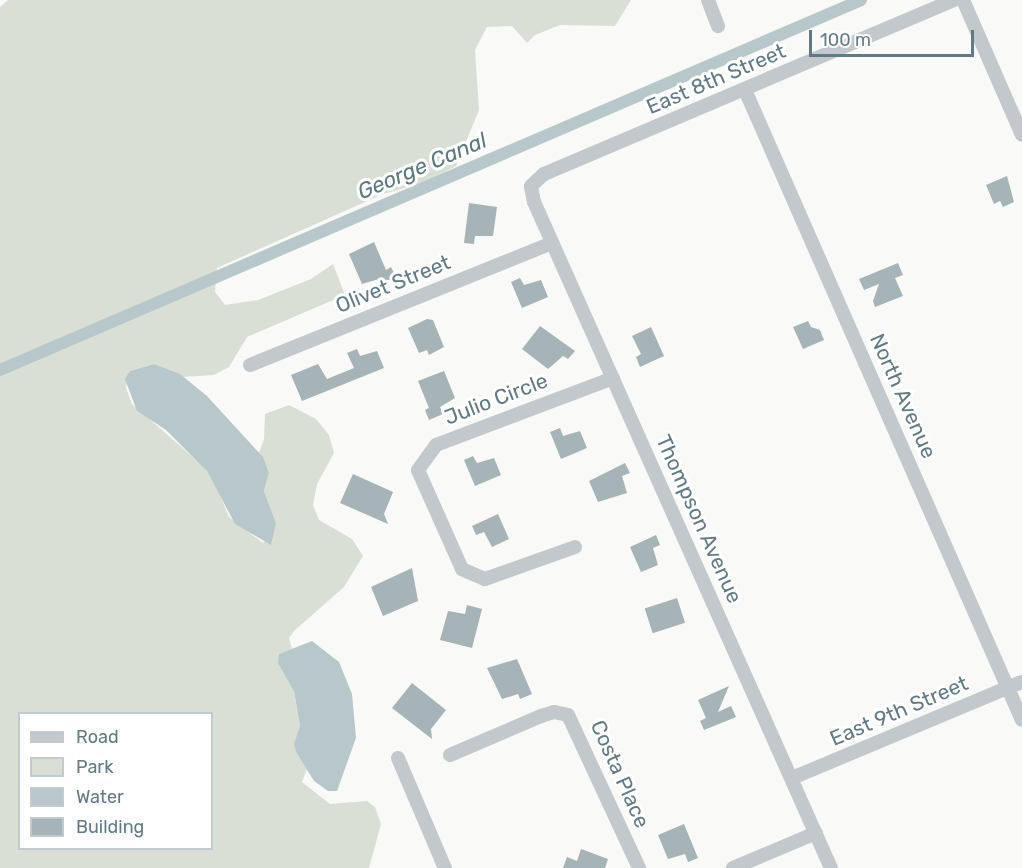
<!DOCTYPE html>
<style>
body{margin:0}
#map{position:relative;width:1022px;height:868px;overflow:hidden;background:#f9f9f7;font-family:Rubik,sans-serif}
div>[style]{position:absolute}
[style*='--x']{left:calc(var(--x)*1px);top:calc(var(--y)*1px);width:calc(var(--w)*1px);rotate:calc(var(--a)*1deg)}
.green>*{inset:0;background:#dadfd6}
.water>*{inset:0;background:#b8c8ca}
.canal>*{height:12px;margin:-6px;padding:0 6px;transform-origin:6px;border-radius:6px;background:#b8c8ca}
.building>*{inset:0;background:#a6b3b7;transform-origin:0 0}
.street>*{height:14px;margin:-7px;padding:0 7px;transform-origin:7px;border-radius:7px;background:#c2c8cb}
span{translate:-50% -50%;white-space:nowrap;text-align:center;line-height:1.15;-webkit-text-stroke:6px #fff;paint-order:stroke}
.street-label{font-size:21px;color:#637a84}
.water-label{font-size:22px;color:#5e797d;font-style:italic}
.legend{position:absolute;left:18px;top:712px;width:195px;height:138px;box-sizing:border-box;background:#fff;border:2px solid #c1cace;margin:0;padding:8px 10px;list-style:none;font-size:18px;color:#637a84}
.legend li{display:flex;align-items:center;gap:12px;height:30px}
.legend b{width:30px;border:2px solid #c1cace}
.scale{position:absolute;left:809px;top:30px;width:165px;height:27px;box-sizing:border-box;border:3px solid #637a84;border-top:0;padding-left:8px;font-size:18px;line-height:21px;white-space:nowrap;color:#637a84;-webkit-text-stroke:4px #fff;paint-order:stroke}
</style>
<div id="map">
<div class="green">
<div style="clip-path:polygon(evenodd,8px 0,631px 0,615px 26px,560px 25px,535px 35px,527px 43px,512px 26px,487px 27px,475px 50px,479px 110px,456px 166px,426px 182px,383px 194px,217px 268px,215px 292px,225px 305px,258px 300px,311px 279px,333px 264px,345px 295px,247px 337px,229px 367px,214px 375px,183px 377px,154px 364px,130px 371px,126px 388px,132px 404px,201px 464px,213px 478px,229px 517px,263px 543px,276px 523px,264px 491px,269px 473px,259px 453px,264px 439px,265px 414px,289px 405px,316px 419px,329px 435px,334px 453px,317px 484px,313px 505px,319px 520px,352px 539px,363px 556px,344px 587px,294px 631px,289px 638px,292px 649px,279px 654px,294px 691px,300px 726px,296px 752px,307px 769px,302px 782px,330px 804px,367px 801px,375px 807px,381px 824px,369px 868px,0 868px,0 7px,8px 0,20px 714px,212px 714px,212px 848px,20px 848px,20px 714px)"></div>
</div>
<div class="water">
<div style="clip-path:polygon(154px 364px,180px 374px,207px 396px,263px 457px,269px 473px,264px 491px,276px 523px,271px 545px,235px 524px,207px 471px,166px 430px,137px 411px,125px 379px,130px 371px)"></div>
<div style="clip-path:polygon(312px 641px,339px 662px,352px 694px,356px 738px,337px 791px,328px 791px,314px 781px,296px 752px,294px 744px,300px 726px,294px 691px,278px 663px,279px 654px)"></div>
</div>
<div class="canal">
<div style="--x:0;--y:370;--w:937;--a:-23.25"></div>
</div>
<div class="building">
<div style="clip-path:polygon(1007px 176px,1014px 202px,1003px 207px,1000px 201px,994px 204px,986px 185px)"></div>
<div style="clip-path:polygon(469px 203px,497px 207px,493px 236px,475px 236px,474px 244px,464px 243px)"></div>
<div style="clip-path:polygon(374px 242px,386px 270px,391px 267px,396px 277px,381px 283px,379px 279px,362px 284px,349px 254px)"></div>
<div style="clip-path:polygon(898px 263px,903px 275px,895px 278px,903px 296px,875px 307px,873px 301px,879px 284px,864px 290px,859px 279px)"></div>
<div style="clip-path:polygon(520px 278px,524px 285px,541px 280px,548px 297px,522px 308px,511px 282px)"></div>
<div style="clip-path:polygon(427px 319px,433px 320px,444px 347px,429px 355px,427px 350px,419px 353px,408px 328px)"></div>
<div style="clip-path:polygon(808px 321px,811px 327px,820px 330px,824px 340px,803px 349px,793px 327px)"></div>
<div style="clip-path:polygon(540px 326px,575px 351px,568px 359px,563px 356px,548px 369px,522px 349px)"></div>
<div style="clip-path:polygon(651px 327px,664px 356px,640px 367px,636px 357px,641px 354px,632px 336px)"></div>
<div style="clip-path:polygon(357px 349px,360px 356px,377px 351px,384px 368px,302px 401px,291px 375px,318px 364px,327px 379px,354px 368px,347px 353px)"></div>
<div style="clip-path:polygon(444px 371px,455px 398px,440px 407px,443px 414px,429px 420px,425px 410px,429px 408px,418px 381px)"></div>
<div style="clip-path:polygon(560px 428px,563px 436px,580px 431px,587px 448px,561px 459px,550px 432px)"></div>
<div style="clip-path:polygon(473px 456px,477px 463px,494px 458px,501px 475px,475px 486px,464px 460px)"></div>
<div style="clip-path:polygon(625px 463px,630px 473px,622px 476px,627px 493px,598px 502px,589px 481px)"></div>
<div style="clip-path:polygon(353px 474px,393px 492px,384px 514px,388px 524px,340px 503px)"></div>
<div style="clip-path:polygon(498px 514px,509px 539px,492px 547px,484px 532px,476px 535px,472px 526px)"></div>
<div style="clip-path:polygon(656px 535px,660px 545px,653px 548px,658px 565px,641px 572px,630px 547px)"></div>
<div style="clip-path:polygon(412px 568px,418px 601px,383px 616px,371px 587px)"></div>
<div style="left:677px;top:598px;width:26px;height:34px;rotate:72deg"></div>
<div style="clip-path:polygon(467px 605px,482px 609px,472px 648px,440px 640px,448px 611px,465px 614px)"></div>
<div style="clip-path:polygon(517px 659px,532px 694px,520px 699px,518px 694px,502px 699px,487px 668px)"></div>
<div style="clip-path:polygon(412px 683px,446px 710px,431px 729px,432px 739px,392px 708px)"></div>
<div style="clip-path:polygon(729px 686px,718px 712px,731px 706px,736px 717px,704px 730px,700px 721px,706px 718px,698px 700px)"></div>
<div style="clip-path:polygon(684px 824px,698px 858px,688px 862px,685px 854px,668px 859px,658px 835px)"></div>
<div style="clip-path:polygon(581px 849px,608px 859px,605px 868px,563px 868px,567px 857px,577px 861px)"></div>
</div>
<div class="street">
<div style="--x:708;--y:0;--w:28;--a:69"></div>
<div style="--x:963;--y:0;--w:147;--a:66.4"></div>
<div style="--x:745;--y:90;--w:688;--a:66.27"></div>
<div style="--x:250;--y:365;--w:326;--a:-22"></div>
<div style="--x:575;--y:547;--w:96;--a:160.4"></div>
<div style="--x:485;--y:579;--w:25;--a:-157"></div>
<div style="--x:462;--y:569;--w:108;--a:-114"></div>
<div style="--x:418;--y:470;--w:31;--a:-54"></div>
<div style="--x:436;--y:445;--w:189;--a:-20.7"></div>
<div style="--x:450;--y:755;--w:99;--a:-23.2"></div>
<div style="--x:541;--y:716;--w:14;--a:-17"></div>
<div style="--x:554;--y:712;--w:14;--a:12"></div>
<div style="--x:568;--y:715;--w:169;--a:65.1"></div>
<div style="--x:398;--y:758;--w:120;--a:66.9"></div>
<div style="--x:792;--y:778;--w:249;--a:-22.7"></div>
<div style="--x:733;--y:868;--w:90;--a:-22.9"></div>
<div style="--x:831;--y:868;--w:729;--a:-114.03"></div>
<div style="--x:534;--y:202;--w:16;--a:-101"></div>
<div style="--x:531;--y:186;--w:18;--a:-43"></div>
<div style="--x:544;--y:174;--w:444;--a:-23"></div>
</div>
<div class="street-label">
<span style="left:716px;top:79px;rotate:-23deg">East 8th Street</span>
<span style="left:393px;top:284px;rotate:-22deg">Olivet Street</span>
<span style="left:903px;top:396px;rotate:66deg">North Avenue</span>
<span style="left:496px;top:399px;rotate:-21deg">Julio Circle</span>
<span style="left:699px;top:519px;rotate:66deg">Thompson Avenue</span>
<span style="left:899px;top:711px;rotate:-23deg">East 9th Street</span>
<span style="left:620px;top:774px;rotate:66deg">Costa Place</span>
</div>
<div class="water-label">
<span style="left:422px;top:166px;rotate:-23deg">George Canal</span>
</div>
<ul class="legend">
<li><b style="height:8px;background:#c2c8cb"></b>Road</li>
<li><b style="height:16px;background:#dadfd6"></b>Park</li>
<li><b style="height:16px;background:#b8c8ca"></b>Water</li>
<li><b style="height:16px;background:#a6b3b7"></b>Building</li>
</ul>
<div class="scale">100 m</div>
</div>
